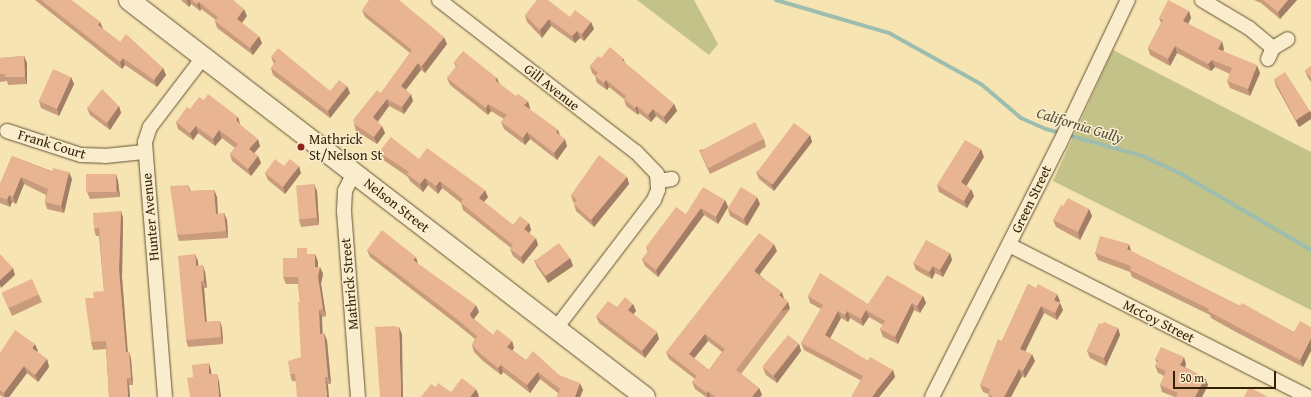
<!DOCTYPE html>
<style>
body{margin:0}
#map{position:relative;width:1311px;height:397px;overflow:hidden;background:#f6e4b3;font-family:"Gentium Book Plus",serif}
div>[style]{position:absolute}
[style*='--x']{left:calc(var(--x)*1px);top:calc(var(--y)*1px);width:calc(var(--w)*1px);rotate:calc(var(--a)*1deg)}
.green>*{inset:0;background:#c3c288}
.stream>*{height:4px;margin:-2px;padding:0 2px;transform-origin:2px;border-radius:2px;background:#9dbeae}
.roads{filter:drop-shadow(0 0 1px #655230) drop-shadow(0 0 1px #655230)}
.street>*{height:14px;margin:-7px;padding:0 7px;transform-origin:7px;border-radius:7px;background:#f9edce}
.secondary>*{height:20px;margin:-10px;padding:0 10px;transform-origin:10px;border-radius:10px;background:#f9edce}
.wall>*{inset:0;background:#c89b7d}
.shaded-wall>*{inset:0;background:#a37e66;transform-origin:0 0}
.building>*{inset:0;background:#e9b491;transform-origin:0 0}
.dots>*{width:11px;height:11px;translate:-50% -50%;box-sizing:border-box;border:2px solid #f9edce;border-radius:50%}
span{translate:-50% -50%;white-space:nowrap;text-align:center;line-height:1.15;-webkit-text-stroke:3px #f9edce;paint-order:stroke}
.street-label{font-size:14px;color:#352105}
.poi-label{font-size:14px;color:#352105}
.left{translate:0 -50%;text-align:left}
.water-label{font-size:15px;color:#545038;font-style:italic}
.scale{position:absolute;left:1173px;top:371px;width:103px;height:18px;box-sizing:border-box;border:2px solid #352105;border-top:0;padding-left:5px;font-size:12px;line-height:14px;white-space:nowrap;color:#352105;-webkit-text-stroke:3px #f9edce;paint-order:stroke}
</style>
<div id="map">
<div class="green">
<div style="clip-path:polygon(637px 0,694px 0,718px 44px,709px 55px)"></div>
<div style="clip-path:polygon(1113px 50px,1311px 152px,1311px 310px,1053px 181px)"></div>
</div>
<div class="stream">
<div style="--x:776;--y:0;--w:118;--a:16.3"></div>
<div style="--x:889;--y:33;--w:105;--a:29"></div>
<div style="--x:981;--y:84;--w:52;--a:40.4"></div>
<div style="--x:1021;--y:118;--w:27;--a:24"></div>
<div style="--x:1046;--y:129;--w:101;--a:15.6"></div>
<div style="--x:1143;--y:156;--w:42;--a:25.3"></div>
<div style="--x:1181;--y:174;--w:151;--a:30.3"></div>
</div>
<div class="roads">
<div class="street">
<div style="--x:439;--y:0;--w:249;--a:37.7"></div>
<div style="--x:636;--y:152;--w:30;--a:46"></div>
<div style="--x:657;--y:174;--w:16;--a:86"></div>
<div style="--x:658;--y:190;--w:11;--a:112"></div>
<div style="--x:654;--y:200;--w:161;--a:127.4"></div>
<div style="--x:1202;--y:0;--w:55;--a:30.8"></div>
<div style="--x:1249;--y:28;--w:31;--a:40"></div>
<div style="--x:1268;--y:59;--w:12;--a:-66"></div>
<div style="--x:1273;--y:48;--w:17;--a:-31"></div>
<div style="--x:7;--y:131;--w:78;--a:18"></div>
<div style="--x:81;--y:155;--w:24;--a:2"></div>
<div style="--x:105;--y:156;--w:39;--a:-6"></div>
<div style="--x:354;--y:173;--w:20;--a:117"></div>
<div style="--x:345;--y:191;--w:20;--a:93"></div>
<div style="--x:344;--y:211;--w:187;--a:85.7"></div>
<div style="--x:659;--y:181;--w:13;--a:-9"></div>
<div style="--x:1009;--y:245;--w:336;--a:26.9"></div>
<div style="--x:165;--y:397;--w:256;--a:-94.5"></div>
<div style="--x:145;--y:142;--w:16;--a:-72"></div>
<div style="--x:150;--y:127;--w:89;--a:-52.7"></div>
<div style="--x:932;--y:397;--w:282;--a:-63.3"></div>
<div style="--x:1059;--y:145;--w:161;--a:-64.6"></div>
</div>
<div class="secondary">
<div style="--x:129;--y:0;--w:651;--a:37.57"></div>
</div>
</div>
<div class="wall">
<div style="clip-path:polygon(35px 0,71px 0,100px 22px,103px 29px,120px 42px,163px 68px,166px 75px,157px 87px,125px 65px,122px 69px)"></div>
<div style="clip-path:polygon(181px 0,233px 0,247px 16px,242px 23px,262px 43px,253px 55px,217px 28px,215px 21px,216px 20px,201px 9px,200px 11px,191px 4px,189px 7px)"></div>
<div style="clip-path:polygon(1254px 0,1297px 0,1280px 19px,1261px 3px)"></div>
<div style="clip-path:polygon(362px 10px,447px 44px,425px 73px,421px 70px,406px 90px,413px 101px,404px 114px,389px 106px,378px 122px,385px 133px,377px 144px,356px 131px,354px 124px,381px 93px,410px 53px,365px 17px)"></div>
<div style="clip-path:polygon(1189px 11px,1191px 18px,1188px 24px,1224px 49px,1223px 51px,1260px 73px,1250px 96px,1230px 88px,1227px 81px,1230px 74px,1215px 67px,1211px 71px,1177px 53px,1170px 66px,1150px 55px,1148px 48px,1161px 23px,1159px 18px)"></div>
<div style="clip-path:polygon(525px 15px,570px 17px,591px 22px,594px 29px,584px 41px,580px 38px,575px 43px,551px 26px,542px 38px,527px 22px)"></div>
<div style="clip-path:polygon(24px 56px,27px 63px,27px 84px,8px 85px,7px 81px,0 82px,0 58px)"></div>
<div style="clip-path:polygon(271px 57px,330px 91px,350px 93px,330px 118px,273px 75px,271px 68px,274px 64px)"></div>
<div style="clip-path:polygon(601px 58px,626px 64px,674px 104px,677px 111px,666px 124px,656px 116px,651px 122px,639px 113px,638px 115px,626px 106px,624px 99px,609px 87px,607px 90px,597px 83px,595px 76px,592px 73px,590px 66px)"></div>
<div style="clip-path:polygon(454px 62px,497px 78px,499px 84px,530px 108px,529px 109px,558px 130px,560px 135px,567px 146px,557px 160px,530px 139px,525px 145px,504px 129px,501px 122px,504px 119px,491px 111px,488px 115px,450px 85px,447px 78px,456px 67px)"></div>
<div style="clip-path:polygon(1311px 66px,1311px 82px,1308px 78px,1305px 71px)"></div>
<div style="clip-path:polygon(71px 77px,74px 84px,59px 116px,41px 108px,39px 101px)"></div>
<div style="clip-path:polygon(1274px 79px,1310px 111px,1311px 113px,1311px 119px,1299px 127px,1276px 86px)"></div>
<div style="clip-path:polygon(119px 106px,121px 113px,110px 130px,90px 115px,87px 108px)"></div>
<div style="clip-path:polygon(190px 109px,238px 117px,240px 125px,260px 146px,254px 153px,258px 156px,261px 163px,251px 176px,232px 161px,230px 154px,235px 148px,222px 138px,215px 146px,198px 133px,193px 140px,178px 129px,176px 122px)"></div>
<div style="clip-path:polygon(810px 135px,812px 142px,774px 191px,759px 179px,756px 172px)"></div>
<div style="clip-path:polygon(764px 139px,766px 147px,710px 174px,702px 157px,699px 150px)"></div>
<div style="clip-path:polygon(379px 152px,419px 159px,488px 197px,484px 202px,513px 225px,529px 223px,531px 230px,529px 233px,538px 245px,523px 264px,513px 256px,510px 249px,511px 248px,463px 210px,461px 203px,442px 188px,438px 194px,428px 185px,423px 192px,410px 181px,408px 177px,382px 159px)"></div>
<div style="clip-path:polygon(12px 156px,72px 179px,64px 213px,47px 209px,45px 202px,46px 195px,24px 184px,16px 204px,12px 202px,10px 207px,0 203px,0 184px)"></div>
<div style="clip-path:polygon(984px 157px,966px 185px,974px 196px,967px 208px,939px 192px,937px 185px)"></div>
<div style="clip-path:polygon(284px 166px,301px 173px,285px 194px,268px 180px,265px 173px)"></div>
<div style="clip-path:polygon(116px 174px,118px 181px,120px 197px,90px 199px,87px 192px)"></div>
<div style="clip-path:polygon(627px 177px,629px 184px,594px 227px,576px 211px,574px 204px,575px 203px,573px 202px,571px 195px)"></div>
<div style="clip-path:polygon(188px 185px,191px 191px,214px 190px,217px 197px,218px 214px,224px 213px,227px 220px,228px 238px,179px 241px,177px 235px)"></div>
<div style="clip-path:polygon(317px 191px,319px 225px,301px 227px,299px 220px)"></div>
<div style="clip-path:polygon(725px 200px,728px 207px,718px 224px,704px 215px,658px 277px,645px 266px,642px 259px,648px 252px,646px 247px,686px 214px)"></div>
<div style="clip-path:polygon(760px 204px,747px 226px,730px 216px,728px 209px)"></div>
<div style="clip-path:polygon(1063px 206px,1089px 209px,1092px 216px,1080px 240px,1056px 227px,1053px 220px)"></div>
<div style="clip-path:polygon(121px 211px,123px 218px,122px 277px,128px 352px,129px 352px,131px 359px,133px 385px,129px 385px,130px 397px,109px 397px,106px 349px,93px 350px,91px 342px,94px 298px,104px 291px,99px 236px,96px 236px,94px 229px)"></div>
<div style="clip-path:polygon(367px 250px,418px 264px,479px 312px,474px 319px,493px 335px,512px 341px,514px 348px,512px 350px,526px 360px,559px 375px,583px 390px,580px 397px,557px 397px,558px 393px,540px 379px,530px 393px,503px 372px,501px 375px,483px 361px,474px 352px,472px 345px,475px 339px,459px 326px,370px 257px)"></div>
<div style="clip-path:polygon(evenodd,777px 251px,759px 274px,788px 302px,790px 309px,741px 374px,759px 388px,762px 395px,760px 397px,706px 397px,695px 389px,692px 382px,695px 379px,669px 359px,666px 352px,777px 251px,708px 341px,722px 352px,709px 370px,694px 358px,708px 341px)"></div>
<div style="clip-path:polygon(1131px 251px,1240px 306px,1294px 332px,1303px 367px,1234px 331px,1211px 318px,1210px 315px,1132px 277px,1130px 272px,1098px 260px,1095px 253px)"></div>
<div style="clip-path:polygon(950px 253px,952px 260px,943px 277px,935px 273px,932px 279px,916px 270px,913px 263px)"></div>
<div style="clip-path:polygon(310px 254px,315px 254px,318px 262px,318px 267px,320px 267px,323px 274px,321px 284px,326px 316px,322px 317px,322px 334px,324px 333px,327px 341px,331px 384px,292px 381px,290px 374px,301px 357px,300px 302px,298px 284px,286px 284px,283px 277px,297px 258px)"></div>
<div style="clip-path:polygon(570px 258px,573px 266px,548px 283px,537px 267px,534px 260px)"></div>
<div style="clip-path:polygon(198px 261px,198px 266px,205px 272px,207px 288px,204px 288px,207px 322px,220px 321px,222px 328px,223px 344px,188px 347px,186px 340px)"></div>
<div style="clip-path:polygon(1028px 284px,1060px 301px,1059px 302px,1060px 303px,1063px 310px,1057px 320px,1044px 313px,1025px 351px,1035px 361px,1025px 378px,1022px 376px,1011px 397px,989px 397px,988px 394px,983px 392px,980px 385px,1002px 341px)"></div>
<div style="clip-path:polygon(2px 293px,39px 295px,42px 302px,12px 316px)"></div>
<div style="clip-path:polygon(808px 296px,868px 304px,923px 296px,926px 303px,920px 313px,914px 310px,898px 344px,883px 337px,880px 329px,883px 325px,869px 317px,863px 326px,850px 318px,848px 322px,841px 318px,830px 338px,868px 361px,893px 370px,895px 377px,879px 397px,860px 380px,804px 350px,801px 343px,821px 309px,810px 303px)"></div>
<div style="clip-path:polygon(633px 304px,636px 311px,633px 314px,659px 339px,645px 358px,599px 323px,596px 316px,617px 307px)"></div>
<div style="clip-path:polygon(1102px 324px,1118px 328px,1120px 335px,1106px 366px,1090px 358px,1087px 351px)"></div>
<div style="clip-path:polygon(799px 344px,801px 351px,777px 383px,766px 375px,763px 368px)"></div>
<div style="clip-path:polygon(38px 351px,37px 352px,47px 359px,49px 367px,38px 382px,27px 373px,9px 397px,3px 397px,0 395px,0 353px)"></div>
<div style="clip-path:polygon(1155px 359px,1186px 364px,1185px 367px,1205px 378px,1208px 385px,1202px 397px,1175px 397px,1162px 392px,1160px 385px,1164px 376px,1158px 373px,1155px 366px,1157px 363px)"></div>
</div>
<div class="shaded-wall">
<div style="clip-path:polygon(187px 0,190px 0,191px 4px,189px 7px)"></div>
<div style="clip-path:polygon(1288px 0,1297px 0,1280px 19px,1278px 12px)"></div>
<div style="clip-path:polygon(199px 2px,201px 9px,200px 11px,197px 4px)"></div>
<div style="clip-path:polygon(244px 9px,247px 16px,239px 26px,237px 19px)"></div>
<div style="clip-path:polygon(1189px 11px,1191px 18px,1186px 28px,1183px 21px)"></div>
<div style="clip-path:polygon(549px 19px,551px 26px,542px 38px,540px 30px)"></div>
<div style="clip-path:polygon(100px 22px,103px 29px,98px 25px)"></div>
<div style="clip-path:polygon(591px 22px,594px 29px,584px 41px,582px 34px)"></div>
<div style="clip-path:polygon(577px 31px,580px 38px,575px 43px,572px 36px)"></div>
<div style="clip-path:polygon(259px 36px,262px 43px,253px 55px,250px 48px)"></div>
<div style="clip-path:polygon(444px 37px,447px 44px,425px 73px,422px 66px)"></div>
<div style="clip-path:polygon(1222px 41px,1224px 49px,1220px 56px,1218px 49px)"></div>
<div style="clip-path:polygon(1175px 46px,1177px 53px,1170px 66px,1168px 59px)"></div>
<div style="clip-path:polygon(24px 56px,27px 63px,27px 84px,25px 77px)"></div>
<div style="clip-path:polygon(123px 58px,125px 65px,122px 69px,120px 62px)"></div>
<div style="clip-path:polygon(623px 58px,626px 65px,622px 60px)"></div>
<div style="clip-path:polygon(1212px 60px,1215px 67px,1211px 71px,1208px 64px)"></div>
<div style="clip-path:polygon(418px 63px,421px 70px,403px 93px,401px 86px)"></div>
<div style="clip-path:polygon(1257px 65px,1260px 73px,1250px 96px,1248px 89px)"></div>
<div style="clip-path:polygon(163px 68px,166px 75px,157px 87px,154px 80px)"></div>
<div style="clip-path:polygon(71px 77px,74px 84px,59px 116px,57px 109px)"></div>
<div style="clip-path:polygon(497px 78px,500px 85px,495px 80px)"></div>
<div style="clip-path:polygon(606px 80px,609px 87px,607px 90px,604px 83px)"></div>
<div style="clip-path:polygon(347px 86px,350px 93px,330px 118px,328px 111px)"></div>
<div style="clip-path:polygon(411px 94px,413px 101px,404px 114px,402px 107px)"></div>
<div style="clip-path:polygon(387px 99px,389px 106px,375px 124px,373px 117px)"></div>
<div style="clip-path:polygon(528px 101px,530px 108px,527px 112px,524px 105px)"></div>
<div style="clip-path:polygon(488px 104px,491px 111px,488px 115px,486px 108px)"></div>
<div style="clip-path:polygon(674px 104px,677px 111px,666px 124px,664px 117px)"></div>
<div style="clip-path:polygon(119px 106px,121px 113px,110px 130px,107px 123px)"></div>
<div style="clip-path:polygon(637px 106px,639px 113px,638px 115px,635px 108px)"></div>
<div style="clip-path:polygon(653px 109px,656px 116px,651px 122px,648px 115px)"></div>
<div style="clip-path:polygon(1310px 111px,1311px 113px,1311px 119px,1299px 127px,1296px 120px)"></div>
<div style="clip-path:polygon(238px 117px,240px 124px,238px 127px,236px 120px)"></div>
<div style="clip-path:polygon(196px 126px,198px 133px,193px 140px,190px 133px)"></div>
<div style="clip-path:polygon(382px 126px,385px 133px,377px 144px,374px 137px)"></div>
<div style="clip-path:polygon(219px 130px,222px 138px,215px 146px,213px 139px)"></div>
<div style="clip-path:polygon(558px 130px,560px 137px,556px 132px)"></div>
<div style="clip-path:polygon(527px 132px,530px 139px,525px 145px,523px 138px)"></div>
<div style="clip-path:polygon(810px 135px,812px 142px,774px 191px,771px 184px)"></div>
<div style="clip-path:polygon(258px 139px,260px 146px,252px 156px,249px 149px)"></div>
<div style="clip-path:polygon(565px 139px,567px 146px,557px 160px,554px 153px)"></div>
<div style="clip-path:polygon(981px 149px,984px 157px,964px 190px,961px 182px)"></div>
<div style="clip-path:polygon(258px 156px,261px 163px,251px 176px,248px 169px)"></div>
<div style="clip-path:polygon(299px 166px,301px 173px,285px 194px,283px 187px)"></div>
<div style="clip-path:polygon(69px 172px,72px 179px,64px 213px,61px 206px)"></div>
<div style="clip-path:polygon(116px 174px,118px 181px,120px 197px,117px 190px)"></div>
<div style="clip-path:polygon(21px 177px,24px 184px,16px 204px,13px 197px)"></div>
<div style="clip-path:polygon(627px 177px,629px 184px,594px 227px,591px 220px)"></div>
<div style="clip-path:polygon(425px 178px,428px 185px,423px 192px,420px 184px)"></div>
<div style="clip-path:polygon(440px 181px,442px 188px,438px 194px,436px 186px)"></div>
<div style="clip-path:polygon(314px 184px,317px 191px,319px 225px,317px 218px)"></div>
<div style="clip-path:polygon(971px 189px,974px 196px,967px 208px,964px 201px)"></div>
<div style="clip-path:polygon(214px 190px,217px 197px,218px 221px,216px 214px)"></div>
<div style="clip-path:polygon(485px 190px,488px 197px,481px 205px,479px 198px)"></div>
<div style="clip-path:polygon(9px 195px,12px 202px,10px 207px,7px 200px)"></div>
<div style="clip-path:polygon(757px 197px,760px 204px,747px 226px,744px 219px)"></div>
<div style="clip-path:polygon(725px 200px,728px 207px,718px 224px,716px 217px)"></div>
<div style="clip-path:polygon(701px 208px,704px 215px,658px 277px,656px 270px)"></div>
<div style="clip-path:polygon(1089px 209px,1092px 216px,1080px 240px,1078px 232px)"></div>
<div style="clip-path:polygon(121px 211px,123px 218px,122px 277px,128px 359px,126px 352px,119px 270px)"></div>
<div style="clip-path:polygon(224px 213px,227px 220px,228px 238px,226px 231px)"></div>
<div style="clip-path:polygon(529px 223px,531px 230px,527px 236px,524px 229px)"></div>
<div style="clip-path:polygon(536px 238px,538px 245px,523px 264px,521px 257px)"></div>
<div style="clip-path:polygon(774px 244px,777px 251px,757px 278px,754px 271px)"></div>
<div style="clip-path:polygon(1129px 244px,1131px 251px,1130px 256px,1127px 249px)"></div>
<div style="clip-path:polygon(950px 253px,952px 260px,943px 277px,940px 270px)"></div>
<div style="clip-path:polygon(195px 254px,198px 261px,199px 273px,196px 266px)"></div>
<div style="clip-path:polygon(315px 254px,318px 262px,318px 274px,315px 267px)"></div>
<div style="clip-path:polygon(416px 257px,418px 264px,413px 260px)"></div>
<div style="clip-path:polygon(570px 258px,573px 266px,548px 283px,545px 276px)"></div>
<div style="clip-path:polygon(203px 265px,205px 272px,207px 288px,204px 281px)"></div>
<div style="clip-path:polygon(933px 266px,935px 273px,932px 279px,929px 272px)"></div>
<div style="clip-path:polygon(320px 267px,323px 274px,321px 284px,326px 316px,323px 309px,318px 277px)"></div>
<div style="clip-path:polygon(13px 268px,15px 275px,1px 288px,0 285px,0 280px)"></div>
<div style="clip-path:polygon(201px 281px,204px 288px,207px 329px,205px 322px)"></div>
<div style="clip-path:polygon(782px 292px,784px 299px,779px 295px)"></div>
<div style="clip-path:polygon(1057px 294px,1060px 301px,1057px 307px,1054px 300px)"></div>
<div style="clip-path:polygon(923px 296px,926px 303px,920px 313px,917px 306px)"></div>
<div style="left:788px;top:302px;width:7px;height:86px;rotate:74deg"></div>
<div style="clip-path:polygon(912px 303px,914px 310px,898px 344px,895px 337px)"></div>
<div style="clip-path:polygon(1060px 303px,1063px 310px,1057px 320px,1055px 313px)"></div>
<div style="clip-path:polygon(633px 304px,636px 311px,631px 317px,628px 310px)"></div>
<div style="clip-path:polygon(476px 305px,479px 312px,472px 321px,470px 314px)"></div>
<div style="clip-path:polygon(1041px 306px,1044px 313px,1023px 356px,1020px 349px)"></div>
<div style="clip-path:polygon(319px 310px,322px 317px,323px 341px,320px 334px)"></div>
<div style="clip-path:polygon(866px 310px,869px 317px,863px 326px,861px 319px)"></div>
<div style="clip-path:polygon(838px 311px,841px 318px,828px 342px,825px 335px)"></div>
<div style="clip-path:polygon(847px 311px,850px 318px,848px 322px,845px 315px)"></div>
<div style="clip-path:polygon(220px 321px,222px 328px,223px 344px,221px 337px)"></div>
<div style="clip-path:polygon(399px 327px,402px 334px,403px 397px,401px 397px)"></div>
<div style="clip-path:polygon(1118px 328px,1120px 335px,1106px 366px,1104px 358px)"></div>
<div style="clip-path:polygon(657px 332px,659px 339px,645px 358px,642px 351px)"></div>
<div style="clip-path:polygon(324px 333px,327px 341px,331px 384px,328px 377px)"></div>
<div style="clip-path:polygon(705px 334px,708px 341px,692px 361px,689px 354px)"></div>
<div style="clip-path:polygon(1311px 338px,1311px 351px,1303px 367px,1300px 360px)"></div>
<div style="clip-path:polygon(512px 341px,514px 348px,510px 354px,507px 347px)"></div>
<div style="clip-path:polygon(35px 344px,38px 351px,34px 355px,32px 348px)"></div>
<div style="clip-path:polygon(799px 344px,801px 351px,777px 383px,774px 376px)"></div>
<div style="clip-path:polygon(129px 352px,131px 359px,133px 385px,131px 378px)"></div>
<div style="clip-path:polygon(1032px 354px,1035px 361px,1025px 378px,1023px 371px)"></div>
<div style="clip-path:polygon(1184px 357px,1186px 364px,1183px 372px,1180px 365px)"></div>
<div style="clip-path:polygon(47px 359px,49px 367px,38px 382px,35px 375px)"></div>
<div style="clip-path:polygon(209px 363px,211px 370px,212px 381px,209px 374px)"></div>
<div style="clip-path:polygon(501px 365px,503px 372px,501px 375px,498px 368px)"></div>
<div style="clip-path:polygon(24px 366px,27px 373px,9px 397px,5px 397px,4px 393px)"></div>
<div style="clip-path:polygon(1019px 369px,1022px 376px,1011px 397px,1004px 397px)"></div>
<div style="clip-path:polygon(893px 370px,895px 377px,879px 397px,872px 397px,877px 390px)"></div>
<div style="clip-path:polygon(538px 372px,540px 379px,530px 393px,527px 385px)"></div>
<div style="clip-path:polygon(217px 374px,219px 381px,221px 397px,219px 397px)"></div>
<div style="clip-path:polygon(325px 377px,328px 385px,329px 397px,327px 397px)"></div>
<div style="clip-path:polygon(127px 378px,129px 385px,130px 397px,128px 397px)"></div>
<div style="clip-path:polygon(1205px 378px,1208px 385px,1202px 397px,1195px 397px)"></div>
<div style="clip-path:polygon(580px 383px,583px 390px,580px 397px,575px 397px)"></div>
<div style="clip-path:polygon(759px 388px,762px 395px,760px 397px,752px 397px)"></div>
<div style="clip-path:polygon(476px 389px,479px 396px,478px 397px,470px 397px)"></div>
<div style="clip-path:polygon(708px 391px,710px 397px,708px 397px,707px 393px)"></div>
</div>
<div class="building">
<div style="clip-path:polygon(41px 0,71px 0,100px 22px,98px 25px,120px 42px,126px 34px,163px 68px,154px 80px,123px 58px,120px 62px)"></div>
<div style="clip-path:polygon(192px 0,233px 0,244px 9px,237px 19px,259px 36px,250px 48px,215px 21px,218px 17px,199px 2px,197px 4px)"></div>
<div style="clip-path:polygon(369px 0,399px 0,444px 37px,422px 66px,418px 63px,401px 86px,411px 94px,402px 107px,387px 99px,373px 117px,382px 126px,374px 137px,354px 124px,353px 120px,377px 90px,381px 93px,412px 50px,362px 10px)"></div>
<div style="clip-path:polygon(537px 0,548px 0,570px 17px,575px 10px,591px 22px,582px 34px,577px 31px,572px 36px,549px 19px,540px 30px,525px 15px)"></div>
<div style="clip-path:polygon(1168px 0,1189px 11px,1183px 21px,1222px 41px,1218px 49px,1257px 65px,1248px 89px,1227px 81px,1232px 68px,1212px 60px,1208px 64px,1175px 46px,1168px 59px,1148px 48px,1163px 20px,1159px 18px)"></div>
<div style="clip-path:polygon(1263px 0,1288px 0,1278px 12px)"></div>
<div style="clip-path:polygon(610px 47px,623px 58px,622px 60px,674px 104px,664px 117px,653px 109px,648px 115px,637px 106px,635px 108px,624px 99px,626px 96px,606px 80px,604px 83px,595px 76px,598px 73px,590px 66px,598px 56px,601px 58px)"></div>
<div style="clip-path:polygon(278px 48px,330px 91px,339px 80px,347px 86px,328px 111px,271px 68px,276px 61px,271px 57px)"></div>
<div style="clip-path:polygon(463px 51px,497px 78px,495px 80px,516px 96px,518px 94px,528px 101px,524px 105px,558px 130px,556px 132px,565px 139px,554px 153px,527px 132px,523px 138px,501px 122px,507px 115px,488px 104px,486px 108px,447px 78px,457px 65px,454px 62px)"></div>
<div style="clip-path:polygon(24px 56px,25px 77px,5px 77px,5px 74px,0 74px,0 58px)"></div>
<div style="clip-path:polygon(1311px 66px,1311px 78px,1305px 71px)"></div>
<div style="left:53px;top:69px;width:20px;height:35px;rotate:24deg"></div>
<div style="clip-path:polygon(1285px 72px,1310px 111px,1296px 120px,1274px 79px)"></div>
<div style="clip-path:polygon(102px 89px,119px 106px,107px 123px,87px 108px)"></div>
<div style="clip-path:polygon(208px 94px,238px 117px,236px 120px,242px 126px,258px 139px,249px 149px,258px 156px,248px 169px,230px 154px,238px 144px,219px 130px,213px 139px,196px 126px,190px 133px,176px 122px,187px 107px,190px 109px,199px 97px,204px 100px)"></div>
<div style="left:755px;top:122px;width:19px;height:63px;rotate:62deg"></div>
<div style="left:794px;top:123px;width:20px;height:62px;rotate:37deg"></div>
<div style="clip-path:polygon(391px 137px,419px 159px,427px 148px,485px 190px,479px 198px,513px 225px,520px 216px,529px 223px,524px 229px,536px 238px,521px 257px,510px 249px,513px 245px,461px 203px,463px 199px,440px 181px,436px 186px,425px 178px,420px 184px,407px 174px,409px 172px,379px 152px)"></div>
<div style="clip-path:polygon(965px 140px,981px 149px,961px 182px,971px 189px,964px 201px,937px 185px)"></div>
<div style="clip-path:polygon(599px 155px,627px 177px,591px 220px,574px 204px,577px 200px,571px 195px)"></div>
<div style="clip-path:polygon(12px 156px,52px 172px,53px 168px,69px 172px,61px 206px,45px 202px,48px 189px,21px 177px,13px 197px,9px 195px,7px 200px,0 197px,0 184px)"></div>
<div style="clip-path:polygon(275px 159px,284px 166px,290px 159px,299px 166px,283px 187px,265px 173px)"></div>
<div style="left:86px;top:174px;width:30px;height:18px"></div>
<div style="left:314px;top:184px;width:34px;height:18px;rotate:85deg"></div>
<div style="clip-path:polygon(188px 185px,189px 191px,214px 190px,216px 214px,224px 213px,226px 231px,177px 235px,170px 186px)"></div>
<div style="clip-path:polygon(703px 187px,725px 200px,716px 217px,701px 208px,656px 270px,642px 259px,649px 250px,646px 247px,676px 207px,686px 214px)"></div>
<div style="left:741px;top:187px;width:19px;height:26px;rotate:32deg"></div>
<div style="clip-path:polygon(1068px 198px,1089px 209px,1078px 232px,1053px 220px,1061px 205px,1063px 206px)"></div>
<div style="clip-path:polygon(121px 211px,119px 270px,126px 352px,129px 352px,131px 378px,127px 378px,128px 397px,109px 397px,106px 341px,91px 342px,85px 298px,94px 298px,93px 292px,104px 291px,99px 228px,94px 229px,93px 213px)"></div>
<div style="clip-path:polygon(382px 230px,416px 257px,413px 260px,476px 305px,470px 314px,471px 317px,493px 335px,497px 329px,512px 341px,507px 347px,526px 360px,533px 351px,559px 375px,580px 383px,575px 397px,557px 397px,560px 389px,538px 372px,527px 385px,501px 365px,498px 368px,481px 354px,472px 345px,477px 336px,457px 319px,367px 250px)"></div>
<div style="clip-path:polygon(evenodd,759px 233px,774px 244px,754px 271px,782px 292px,779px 295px,788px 302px,736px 370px,759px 388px,752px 397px,715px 397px,708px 391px,707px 393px,692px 382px,697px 376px,666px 352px,759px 233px,705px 334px,725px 349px,709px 370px,689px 354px,705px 334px)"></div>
<div style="clip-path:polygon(1100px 236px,1129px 244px,1127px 249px,1240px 306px,1242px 303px,1294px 332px,1300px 321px,1311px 327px,1311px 338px,1300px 360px,1232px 324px,1208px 311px,1209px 309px,1130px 270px,1131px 266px,1095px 253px)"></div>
<div style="clip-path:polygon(926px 240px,950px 253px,940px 270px,933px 266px,929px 272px,913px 263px)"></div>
<div style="left:559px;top:243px;width:19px;height:30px;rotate:54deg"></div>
<div style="clip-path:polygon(297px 248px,307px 248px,307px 254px,315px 254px,315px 267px,320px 267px,318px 277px,323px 309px,319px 310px,320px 334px,324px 333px,328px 377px,325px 377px,327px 397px,297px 397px,295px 374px,290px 374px,288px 361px,301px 357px,298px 302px,300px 302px,298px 277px,283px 277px,283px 258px,297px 258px)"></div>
<div style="clip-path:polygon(0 254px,13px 268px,0 280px)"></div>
<div style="clip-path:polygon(195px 254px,196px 266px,203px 265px,204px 281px,201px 281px,205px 322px,220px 321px,221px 337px,186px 340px,178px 256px)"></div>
<div style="clip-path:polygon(820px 273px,868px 304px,887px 275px,923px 296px,917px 306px,912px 303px,895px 337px,880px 329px,885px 321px,866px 310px,861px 319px,847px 311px,845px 315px,838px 311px,825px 335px,868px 361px,870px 357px,893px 370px,877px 390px,872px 397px,851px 397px,863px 376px,801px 343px,823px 305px,808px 296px)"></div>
<div style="left:32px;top:279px;width:17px;height:33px;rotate:66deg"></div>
<div style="clip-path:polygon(1028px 284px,1036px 288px,1038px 284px,1057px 294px,1054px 300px,1060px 303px,1055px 313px,1041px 306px,1020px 349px,1032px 354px,1023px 371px,1019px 369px,1004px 397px,994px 397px,988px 394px,990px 389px,980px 385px,998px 339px,1002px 341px)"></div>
<div style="clip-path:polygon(625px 297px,633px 304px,628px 310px,657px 332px,642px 351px,596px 316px,608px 301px,617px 307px)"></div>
<div style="clip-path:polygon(1104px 322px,1118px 328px,1104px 358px,1087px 351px,1099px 323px,1102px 324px)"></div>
<div style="clip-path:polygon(394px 326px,399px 327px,401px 397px,380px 397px,375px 327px)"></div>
<div style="clip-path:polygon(15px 330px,35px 344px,32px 348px,47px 359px,35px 375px,24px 366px,4px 393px,0 390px,0 353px)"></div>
<div style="left:788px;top:335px;width:14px;height:41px;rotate:39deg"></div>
<div style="clip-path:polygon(1161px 347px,1184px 357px,1180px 365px,1205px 378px,1195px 397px,1176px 397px,1178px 393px,1160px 385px,1166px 371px,1155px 366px,1158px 360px,1155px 359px)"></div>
<div style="clip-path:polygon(209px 363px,209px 374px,217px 374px,219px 397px,190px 397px,187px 378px,193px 377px,192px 365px)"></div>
<div style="clip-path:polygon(462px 378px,476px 389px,470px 397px,421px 397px,431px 384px,436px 387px,438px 383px,451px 392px)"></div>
<div style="clip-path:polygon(1249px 387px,1268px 397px,1244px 397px)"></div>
</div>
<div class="dots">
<div style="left:301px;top:147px;background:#8f2418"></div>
</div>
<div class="street-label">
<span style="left:552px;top:87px;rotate:38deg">Gill Avenue</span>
<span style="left:52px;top:144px;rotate:17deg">Frank Court</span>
<span style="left:1031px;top:199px;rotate:-64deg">Green Street</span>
<span style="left:397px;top:205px;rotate:38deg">Nelson Street</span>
<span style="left:150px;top:217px;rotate:-95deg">Hunter Avenue</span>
<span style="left:349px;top:284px;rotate:-95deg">Mathrick Street</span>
<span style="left:1159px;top:321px;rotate:27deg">McCoy Street</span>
</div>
<div class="poi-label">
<span class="left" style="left:309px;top:147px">Mathrick<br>St/Nelson St</span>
</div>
<div class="water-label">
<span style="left:1080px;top:125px;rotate:17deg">California Gully</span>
</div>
<div class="scale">50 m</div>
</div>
